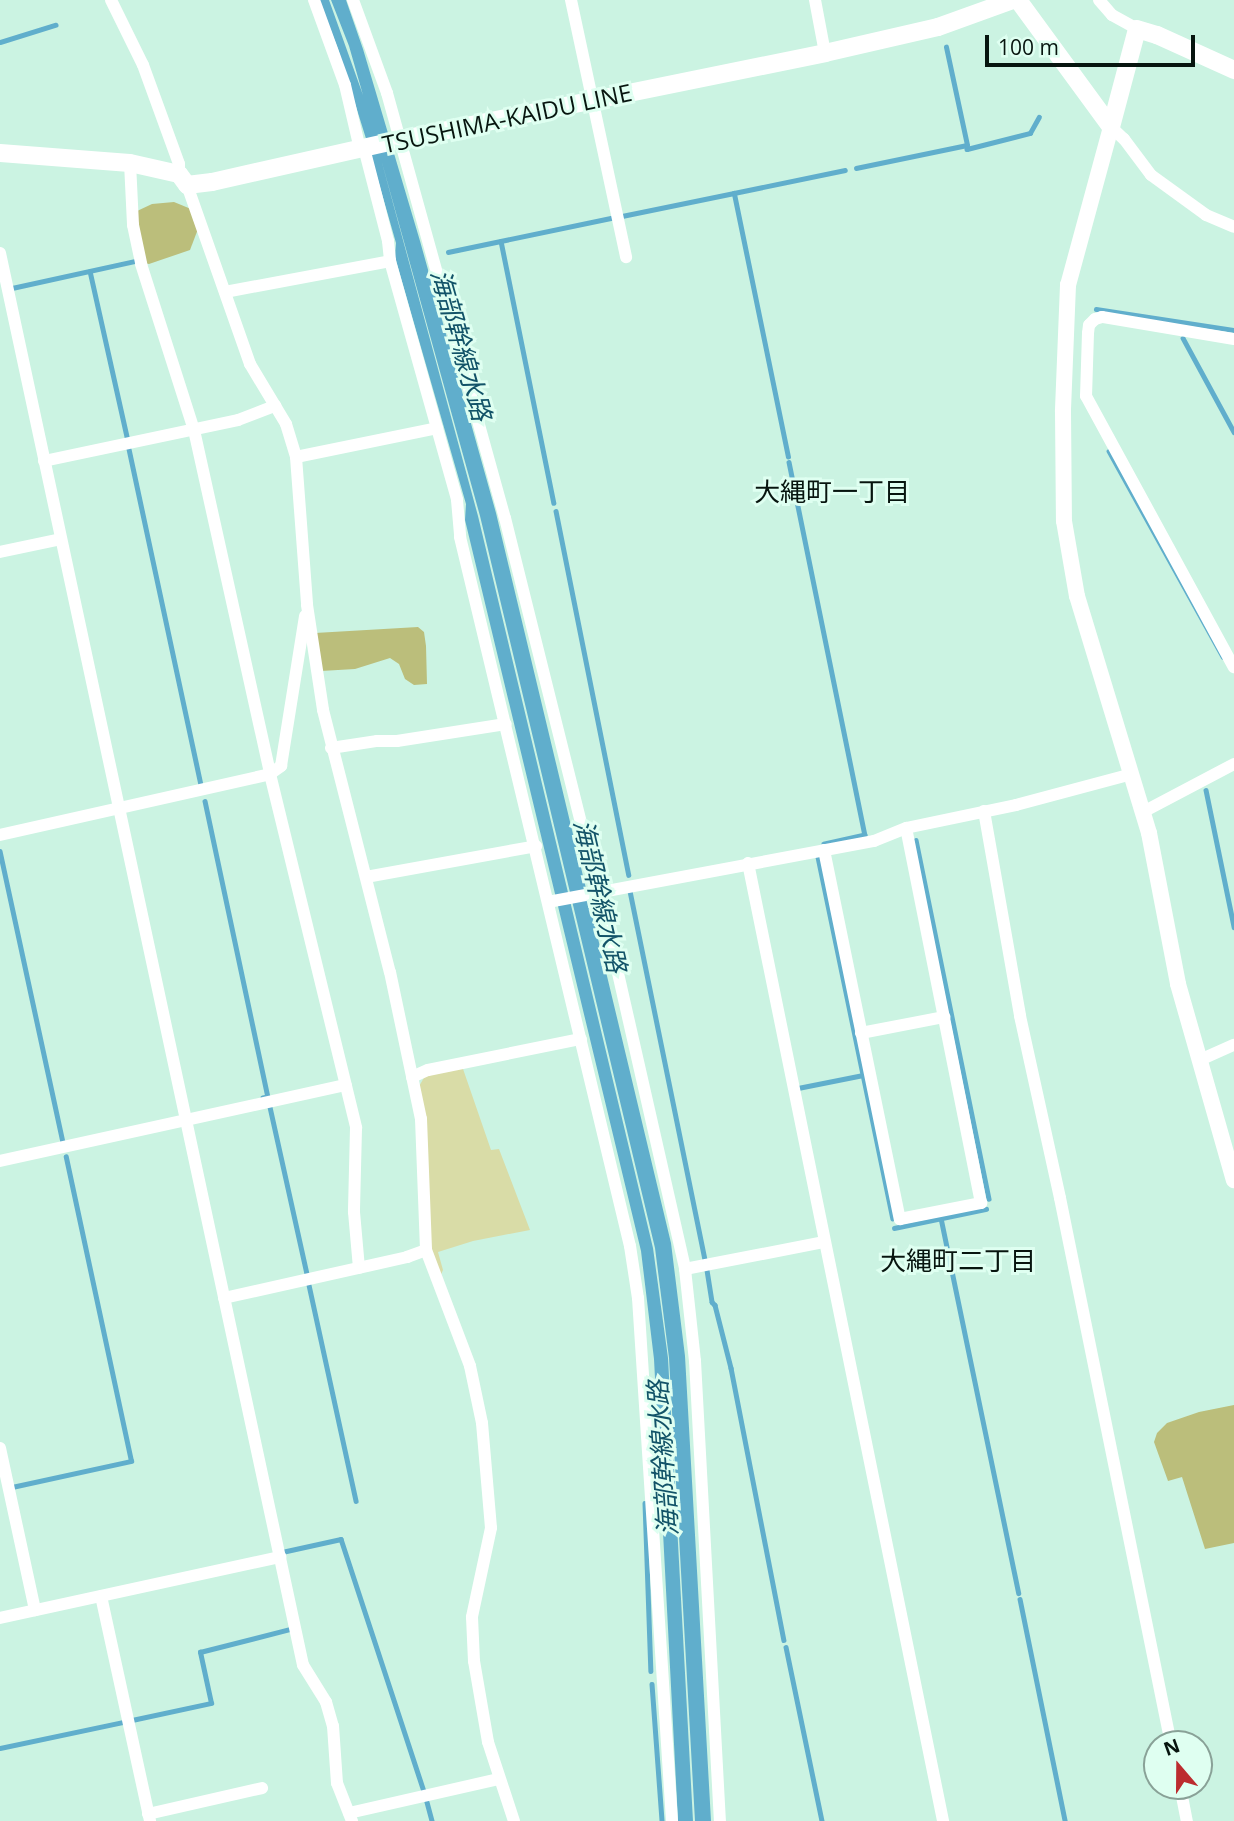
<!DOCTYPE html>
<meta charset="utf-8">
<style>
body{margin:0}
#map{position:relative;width:1234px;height:1821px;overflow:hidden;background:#cbf3e2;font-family:"Open Sans","Noto Sans JP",sans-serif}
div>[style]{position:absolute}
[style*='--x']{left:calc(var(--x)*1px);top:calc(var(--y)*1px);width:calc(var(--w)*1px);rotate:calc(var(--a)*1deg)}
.green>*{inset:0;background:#d9dca7}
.forest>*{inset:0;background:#bbbe7b}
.water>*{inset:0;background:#60aecc}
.stream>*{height:4.5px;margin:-2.25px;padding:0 2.25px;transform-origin:2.25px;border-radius:2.25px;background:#60aecc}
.minor>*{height:12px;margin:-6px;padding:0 6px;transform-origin:6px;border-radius:6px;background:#fff}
.tertiary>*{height:16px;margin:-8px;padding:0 8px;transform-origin:8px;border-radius:8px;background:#fff}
.secondary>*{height:18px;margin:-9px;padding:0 9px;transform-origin:9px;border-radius:9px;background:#fff}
span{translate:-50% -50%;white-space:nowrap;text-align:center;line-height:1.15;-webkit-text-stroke:6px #dffff1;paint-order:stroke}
.street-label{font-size:24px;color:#07150f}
.water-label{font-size:26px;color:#125368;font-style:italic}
.neighbourhood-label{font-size:26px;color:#07150f}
.north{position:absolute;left:1143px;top:1730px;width:70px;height:70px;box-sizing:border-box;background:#dffff1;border:2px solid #89a197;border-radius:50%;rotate:340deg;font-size:19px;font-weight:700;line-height:28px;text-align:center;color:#07150f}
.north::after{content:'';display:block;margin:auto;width:24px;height:32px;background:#bc2c2f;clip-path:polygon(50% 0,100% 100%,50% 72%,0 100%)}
.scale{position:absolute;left:985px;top:35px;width:210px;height:32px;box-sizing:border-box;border:4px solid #07150f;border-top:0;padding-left:9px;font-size:21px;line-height:24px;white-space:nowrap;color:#07150f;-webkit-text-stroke:5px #dffff1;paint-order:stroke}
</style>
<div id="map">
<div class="green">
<div style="clip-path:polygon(462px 1066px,491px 1150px,499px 1149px,530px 1230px,473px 1241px,438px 1252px,443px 1270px,440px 1277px,430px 1252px,418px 1088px,425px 1076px)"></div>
</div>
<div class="forest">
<div style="clip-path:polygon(174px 202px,191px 209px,198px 229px,190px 250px,149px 264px,143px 263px,135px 212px,152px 204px)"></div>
<div style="clip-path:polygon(418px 627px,424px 632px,426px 646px,427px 684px,414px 685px,405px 679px,399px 664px,390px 658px,355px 669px,321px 671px,315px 633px)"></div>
<div style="clip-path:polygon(1234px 1405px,1234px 1543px,1205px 1549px,1182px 1477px,1168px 1481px,1154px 1442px,1157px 1433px,1167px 1423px,1199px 1412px)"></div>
</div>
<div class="water">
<div style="clip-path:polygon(319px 0,329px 0,363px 95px,349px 46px,331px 0,346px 0,363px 49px,420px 241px,496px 513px,671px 1243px,685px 1356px,711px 1821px,695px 1821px,669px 1358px,655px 1248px,480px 516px,381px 159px,478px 516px,653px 1248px,668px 1358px,693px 1821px,678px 1821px,654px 1359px,641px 1251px,465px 520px,466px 504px,395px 257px,396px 243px,368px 145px,338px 49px)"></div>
</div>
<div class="stream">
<div style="--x:0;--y:42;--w:58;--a:-17.2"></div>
<div style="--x:967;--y:145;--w:4;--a:90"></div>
<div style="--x:967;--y:149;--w:65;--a:-14.3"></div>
<div style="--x:1030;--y:133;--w:18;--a:-61"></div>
<div style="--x:856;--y:168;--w:113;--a:-11.7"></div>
<div style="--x:967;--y:145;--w:100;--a:-102.1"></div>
<div style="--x:622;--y:216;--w:114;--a:-11.6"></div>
<div style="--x:501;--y:241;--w:267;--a:78.6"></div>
<div style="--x:448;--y:252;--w:167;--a:-11.8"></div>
<div style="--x:90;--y:271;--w:174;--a:77.4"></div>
<div style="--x:12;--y:288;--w:126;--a:-12.4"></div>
<div style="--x:1096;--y:309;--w:140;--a:8.7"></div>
<div style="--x:1183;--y:338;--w:107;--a:61.5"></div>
<div style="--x:129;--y:449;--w:343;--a:77.9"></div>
<div style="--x:1109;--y:451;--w:235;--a:61"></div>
<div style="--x:788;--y:457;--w:269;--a:-101.6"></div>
<div style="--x:734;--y:193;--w:113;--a:-11.7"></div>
<div style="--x:789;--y:462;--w:381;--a:78.5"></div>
<div style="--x:865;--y:835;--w:42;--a:167.6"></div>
<div style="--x:556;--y:511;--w:371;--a:78.7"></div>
<div style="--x:1206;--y:790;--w:140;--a:78.4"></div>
<div style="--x:205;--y:801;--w:303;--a:78"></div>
<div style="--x:268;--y:1097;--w:5;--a:169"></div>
<div style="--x:916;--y:840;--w:366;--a:78.5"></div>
<div style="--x:0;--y:851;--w:298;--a:77.8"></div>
<div style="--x:818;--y:857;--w:369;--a:78.3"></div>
<div style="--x:630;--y:891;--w:376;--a:78.5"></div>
<div style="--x:798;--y:1088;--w:66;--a:-11.3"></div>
<div style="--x:270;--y:1107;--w:171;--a:77.5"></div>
<div style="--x:941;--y:1218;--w:383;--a:78.3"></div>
<div style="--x:894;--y:1228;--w:94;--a:-11.7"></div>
<div style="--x:707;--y:1270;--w:32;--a:81"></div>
<div style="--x:712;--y:1302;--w:4;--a:45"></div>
<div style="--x:715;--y:1305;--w:65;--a:75.7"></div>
<div style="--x:731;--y:1368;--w:277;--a:79"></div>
<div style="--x:309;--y:1285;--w:221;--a:77.7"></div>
<div style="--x:12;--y:1487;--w:122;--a:-12.3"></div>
<div style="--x:131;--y:1461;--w:311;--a:-102.1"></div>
<div style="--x:645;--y:1503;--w:168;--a:88"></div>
<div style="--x:282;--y:1552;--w:60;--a:-12.4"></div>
<div style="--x:341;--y:1539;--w:266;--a:71.8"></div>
<div style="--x:1020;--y:1599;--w:227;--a:78.5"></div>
<div style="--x:786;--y:1647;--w:178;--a:78.3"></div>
<div style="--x:652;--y:1684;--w:137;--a:85.8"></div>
<div style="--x:132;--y:1720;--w:81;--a:-12.1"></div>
<div style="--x:211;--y:1703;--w:52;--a:-102.2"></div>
<div style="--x:200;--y:1652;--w:93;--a:-14.3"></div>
<div style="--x:0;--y:1748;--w:126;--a:-11.9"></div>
<div style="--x:427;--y:1802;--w:20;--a:75"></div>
</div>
<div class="minor">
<div style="--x:111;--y:0;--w:72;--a:63.8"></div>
<div style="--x:143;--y:65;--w:105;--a:70"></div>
<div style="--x:179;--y:164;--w:10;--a:90"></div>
<div style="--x:314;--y:0;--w:90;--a:70"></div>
<div style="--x:345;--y:85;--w:66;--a:76.8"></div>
<div style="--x:353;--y:0;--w:99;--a:69.9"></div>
<div style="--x:387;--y:93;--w:441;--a:74.5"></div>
<div style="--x:505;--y:518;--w:455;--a:76"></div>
<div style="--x:615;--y:960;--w:317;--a:77.2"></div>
<div style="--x:685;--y:1269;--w:93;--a:83.8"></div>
<div style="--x:695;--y:1361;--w:461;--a:86.9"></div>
<div style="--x:571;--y:0;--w:263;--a:77.9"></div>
<div style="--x:815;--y:0;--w:54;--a:79.3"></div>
<div style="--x:1099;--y:0;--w:20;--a:49"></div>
<div style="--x:1112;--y:15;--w:29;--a:29"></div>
<div style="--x:1111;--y:127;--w:18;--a:43"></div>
<div style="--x:1124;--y:139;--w:45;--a:53.1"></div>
<div style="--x:1151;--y:175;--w:68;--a:36"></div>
<div style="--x:1206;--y:215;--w:30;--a:23"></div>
<div style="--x:364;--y:148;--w:96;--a:75.5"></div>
<div style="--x:388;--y:241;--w:20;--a:84"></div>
<div style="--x:390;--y:261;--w:248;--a:74.3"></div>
<div style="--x:457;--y:500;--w:37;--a:85"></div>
<div style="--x:460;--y:537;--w:729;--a:76.52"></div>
<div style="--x:630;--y:1246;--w:53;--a:81.3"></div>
<div style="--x:638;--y:1298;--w:524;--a:86.28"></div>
<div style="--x:130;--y:163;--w:62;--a:87.2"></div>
<div style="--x:133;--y:225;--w:40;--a:78"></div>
<div style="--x:141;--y:264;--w:174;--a:72.3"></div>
<div style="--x:194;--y:430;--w:352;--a:77.5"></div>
<div style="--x:270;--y:774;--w:364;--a:76.3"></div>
<div style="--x:356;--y:1128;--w:84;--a:91.4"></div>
<div style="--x:354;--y:1212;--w:56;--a:84.9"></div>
<div style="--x:187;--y:185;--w:190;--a:70.6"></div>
<div style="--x:250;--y:364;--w:70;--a:59"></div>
<div style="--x:286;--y:424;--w:34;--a:73"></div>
<div style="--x:296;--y:457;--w:148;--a:85.7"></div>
<div style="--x:307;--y:605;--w:106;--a:81.3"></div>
<div style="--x:323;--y:710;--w:270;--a:75.7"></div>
<div style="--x:390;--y:972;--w:150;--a:78.1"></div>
<div style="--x:421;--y:1119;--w:131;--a:87.8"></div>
<div style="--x:426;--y:1250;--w:124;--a:69.2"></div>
<div style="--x:470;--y:1366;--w:58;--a:78.1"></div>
<div style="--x:482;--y:1423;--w:105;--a:85.1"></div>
<div style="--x:491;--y:1528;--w:91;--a:102.1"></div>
<div style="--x:472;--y:1617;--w:44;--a:87.4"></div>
<div style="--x:474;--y:1661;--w:82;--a:80.2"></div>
<div style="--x:488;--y:1742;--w:83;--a:71.8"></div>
<div style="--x:0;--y:253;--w:1444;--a:77.89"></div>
<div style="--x:303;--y:1665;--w:44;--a:58.1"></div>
<div style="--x:326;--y:1702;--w:25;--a:74"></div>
<div style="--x:333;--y:1726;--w:57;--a:86"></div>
<div style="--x:337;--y:1783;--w:41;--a:68.5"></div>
<div style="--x:225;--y:292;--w:168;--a:-10.6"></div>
<div style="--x:1234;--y:339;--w:134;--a:-170.5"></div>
<div style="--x:1102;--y:317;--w:7;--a:164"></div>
<div style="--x:1095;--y:319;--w:8;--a:135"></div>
<div style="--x:1089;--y:325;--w:8;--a:97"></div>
<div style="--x:1088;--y:333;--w:63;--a:91.8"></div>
<div style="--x:1086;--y:396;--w:309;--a:61.4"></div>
<div style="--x:296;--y:457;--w:144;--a:-11.6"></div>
<div style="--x:44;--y:461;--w:198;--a:-11.9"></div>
<div style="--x:238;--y:420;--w:40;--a:-21"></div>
<div style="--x:0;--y:552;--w:62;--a:-12"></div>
<div style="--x:331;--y:748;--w:47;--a:-8.7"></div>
<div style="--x:377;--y:741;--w:20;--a:0"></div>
<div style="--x:397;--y:741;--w:110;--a:-8.9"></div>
<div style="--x:984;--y:811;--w:208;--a:80"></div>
<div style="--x:1020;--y:1016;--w:186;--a:77.6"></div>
<div style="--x:1060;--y:1198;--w:557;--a:78.51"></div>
<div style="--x:1143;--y:812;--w:103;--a:-27.8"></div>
<div style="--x:0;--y:835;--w:277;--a:-12.7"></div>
<div style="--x:270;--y:774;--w:14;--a:-36"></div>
<div style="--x:281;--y:766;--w:152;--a:-80.9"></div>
<div style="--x:824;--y:850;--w:377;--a:78.4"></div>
<div style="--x:900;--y:1219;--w:83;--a:-11.2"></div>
<div style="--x:981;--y:1203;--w:382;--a:-101.3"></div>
<div style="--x:748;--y:863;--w:978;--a:78.49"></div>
<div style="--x:366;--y:877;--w:173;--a:-10.3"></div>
<div style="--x:548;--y:902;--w:332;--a:-10.6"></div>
<div style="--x:874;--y:841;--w:35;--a:-22"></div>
<div style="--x:906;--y:828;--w:112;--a:-11.8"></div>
<div style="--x:1016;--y:805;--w:120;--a:-15"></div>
<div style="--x:861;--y:1033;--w:85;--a:-10.9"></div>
<div style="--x:1202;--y:1059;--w:35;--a:-24"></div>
<div style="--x:412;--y:1077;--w:17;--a:-24"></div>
<div style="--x:428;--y:1070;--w:156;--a:-11.5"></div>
<div style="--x:0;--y:1161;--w:354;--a:-12.4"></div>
<div style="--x:685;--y:1269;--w:142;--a:-11"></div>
<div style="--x:224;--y:1298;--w:188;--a:-12.6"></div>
<div style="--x:407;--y:1257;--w:20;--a:-20"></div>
<div style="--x:0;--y:1448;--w:166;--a:77.8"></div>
<div style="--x:101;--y:1596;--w:230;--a:77.7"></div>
<div style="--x:0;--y:1618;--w:287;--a:-12.3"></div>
<div style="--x:1180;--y:1786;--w:36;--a:79"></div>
<div style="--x:349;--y:1813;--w:154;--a:-12.8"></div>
<div style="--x:148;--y:1814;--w:117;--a:-12.8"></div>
</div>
<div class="tertiary">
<div style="--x:1111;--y:127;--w:164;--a:105.2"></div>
<div style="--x:1068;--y:285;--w:127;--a:92.3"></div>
<div style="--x:1063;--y:412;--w:109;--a:89.5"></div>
<div style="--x:1064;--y:521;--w:76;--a:80.2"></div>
<div style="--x:1077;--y:596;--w:248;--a:73.1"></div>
<div style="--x:1149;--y:833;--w:154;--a:79.1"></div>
<div style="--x:1178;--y:984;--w:204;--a:74.1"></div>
</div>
<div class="secondary">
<div style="--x:1018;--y:0;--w:157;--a:53.8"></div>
<div style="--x:1111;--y:127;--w:101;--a:-75.1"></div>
<div style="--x:1137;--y:29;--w:21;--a:17"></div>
<div style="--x:1157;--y:35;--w:85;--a:24.4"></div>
<div style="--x:0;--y:153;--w:130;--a:4.4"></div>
<div style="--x:130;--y:163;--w:50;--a:12.7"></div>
<div style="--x:179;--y:174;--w:14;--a:54"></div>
<div style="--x:187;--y:185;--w:25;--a:-7"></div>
<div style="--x:212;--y:182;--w:191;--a:-12.7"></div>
<div style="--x:398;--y:140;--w:436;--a:-11.5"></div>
<div style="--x:825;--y:53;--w:116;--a:-13"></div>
<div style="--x:938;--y:27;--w:80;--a:-19.8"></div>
</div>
<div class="street-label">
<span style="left:507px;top:118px;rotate:-12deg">TSUSHIMA-KAIDU LINE</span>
</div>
<div class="water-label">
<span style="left:461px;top:345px;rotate:74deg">海部幹線水路</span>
<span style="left:600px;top:896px;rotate:77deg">海部幹線水路</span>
<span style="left:663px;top:1458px;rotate:-94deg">海部幹線水路</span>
</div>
<div class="neighbourhood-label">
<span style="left:832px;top:492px">大縄町一丁目</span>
<span style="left:958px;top:1261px">大縄町二丁目</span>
</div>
<div class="north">N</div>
<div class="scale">100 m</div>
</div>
